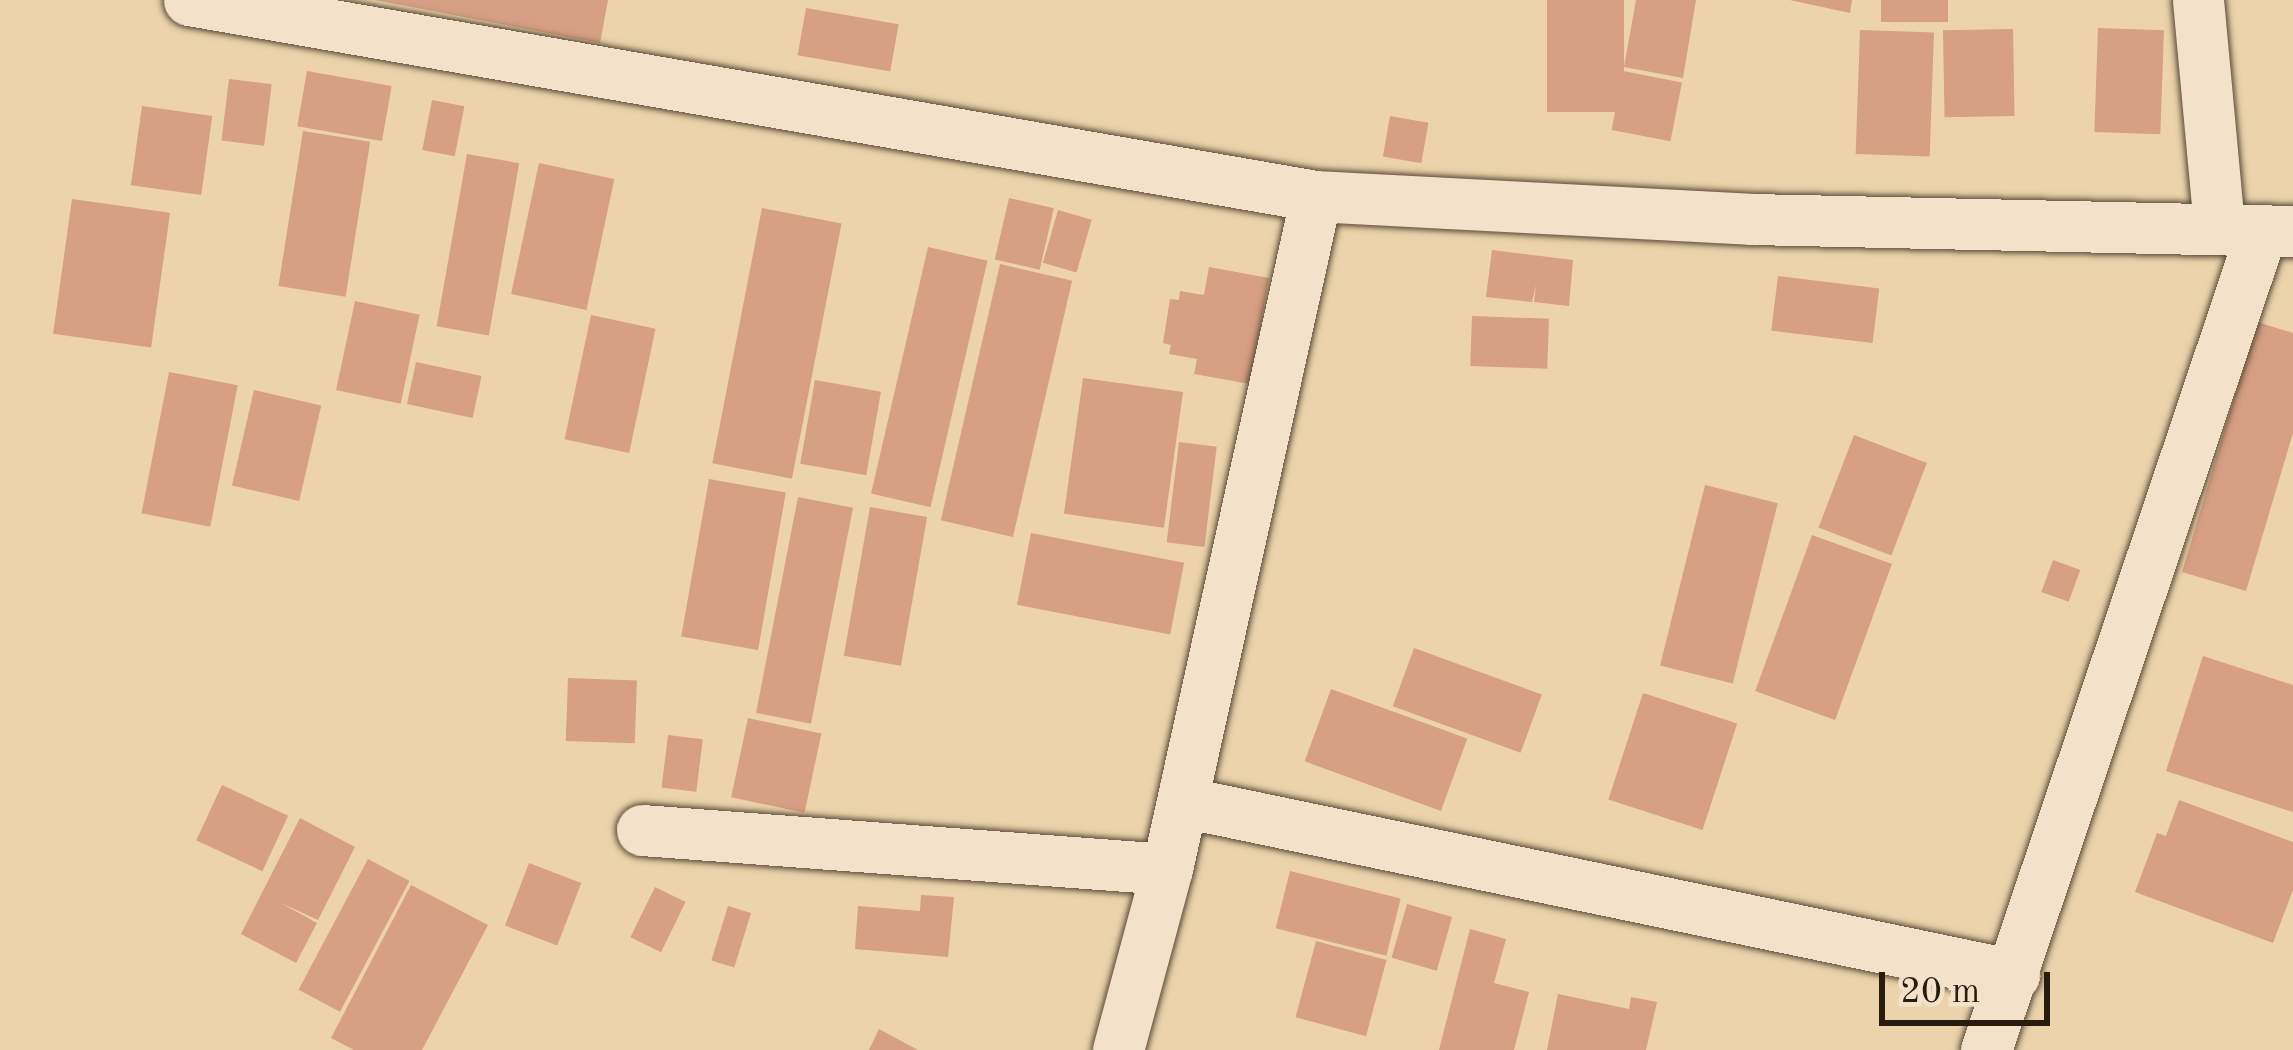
<!DOCTYPE html>
<style>
body{margin:0}
#map{position:relative;width:2293px;height:1050px;overflow:hidden;background:#ecd3ac;font-family:"Old Standard TT",serif}
div>[style]{position:absolute}
[style*='--x']{left:calc(var(--x)*1px);top:calc(var(--y)*1px);width:calc(var(--w)*1px);rotate:calc(var(--a)*1deg)}
.building>*{inset:0;background:#d79f83;transform-origin:0 0}
.roads{filter:drop-shadow(0 0 3px #594a36) drop-shadow(0 0 3px #594a36)}
.street>*{height:51px;margin:-25.5px;padding:0 25.5px;transform-origin:25.5px;border-radius:25.5px;background:#f3e2c9}
span{translate:-50% -50%;white-space:nowrap;text-align:center;line-height:1.15;-webkit-text-stroke:12px #f3e2c9;paint-order:stroke}
.scale{position:absolute;left:1879px;top:972px;width:171px;height:54px;box-sizing:border-box;border:6px solid #281c0f;border-top:0;padding-left:15px;font-size:36px;line-height:42px;white-space:nowrap;color:#281c0f;-webkit-text-stroke:9px #f3e2c9;paint-order:stroke}
</style>
<div id="map">
<div class="building">
<div style="clip-path:polygon(375px 0,608px 0,600px 43px)"></div>
<div style="left:1547px;top:0;width:77px;height:112px"></div>
<div style="clip-path:polygon(1636px 0,1696px 0,1683px 78px,1624px 67px)"></div>
<div style="clip-path:polygon(1790px 0,1852px 0,1850px 13px)"></div>
<div style="left:1881px;top:0;width:67px;height:22px"></div>
<div style="left:806px;top:8px;width:94px;height:48px;rotate:10deg"></div>
<div style="left:2098px;top:28px;width:66px;height:104px;rotate:2deg"></div>
<div style="left:2013px;top:29px;width:87px;height:70px;rotate:89deg"></div>
<div style="left:1860px;top:30px;width:74px;height:124px;rotate:2deg"></div>
<div style="left:307px;top:71px;width:86px;height:56px;rotate:10deg"></div>
<div style="left:1623px;top:71px;width:60px;height:60px;rotate:11deg"></div>
<div style="left:229px;top:79px;width:43px;height:62px;rotate:7deg"></div>
<div style="left:432px;top:100px;width:33px;height:51px;rotate:11deg"></div>
<div style="left:142px;top:106px;width:71px;height:80px;rotate:8deg"></div>
<div style="left:1390px;top:116px;width:39px;height:41px;rotate:10deg"></div>
<div style="left:303px;top:131px;width:68px;height:157px;rotate:9deg"></div>
<div style="left:467px;top:154px;width:53px;height:175px;rotate:10deg"></div>
<div style="left:539px;top:163px;width:77px;height:134px;rotate:12deg"></div>
<div style="left:1009px;top:198px;width:46px;height:63px;rotate:13deg"></div>
<div style="left:72px;top:199px;width:99px;height:136px;rotate:8deg"></div>
<div style="left:762px;top:208px;width:81px;height:260px;rotate:11deg"></div>
<div style="left:1058px;top:210px;width:35px;height:55px;rotate:16deg"></div>
<div style="left:928px;top:247px;width:61px;height:253px;rotate:13deg"></div>
<div style="clip-path:polygon(1492px 250px,1573px 260px,1569px 306px,1534px 302px,1536px 285px,1532px 302px,1486px 297px)"></div>
<div style="left:1000px;top:264px;width:74px;height:263px;rotate:13deg"></div>
<div style="clip-path:polygon(1209px 267px,1269px 278px,1250px 384px,1194px 374px,1197px 359px,1169px 354px,1171px 345px,1163px 343px,1170px 299px,1179px 300px,1180px 291px,1204px 295px)"></div>
<div style="left:1778px;top:276px;width:102px;height:55px;rotate:7deg"></div>
<div style="left:355px;top:301px;width:66px;height:91px;rotate:12deg"></div>
<div style="left:591px;top:315px;width:66px;height:127px;rotate:12deg"></div>
<div style="left:1472px;top:316px;width:77px;height:50px;rotate:2deg"></div>
<div style="clip-path:polygon(2257px 322px,2293px 333px,2293px 433px,2246px 591px,2182px 572px)"></div>
<div style="left:416px;top:362px;width:67px;height:43px;rotate:12deg"></div>
<div style="left:169px;top:372px;width:70px;height:144px;rotate:11deg"></div>
<div style="left:1083px;top:378px;width:101px;height:137px;rotate:8deg"></div>
<div style="left:815px;top:380px;width:67px;height:85px;rotate:10deg"></div>
<div style="left:254px;top:390px;width:69px;height:98px;rotate:13deg"></div>
<div style="left:1854px;top:435px;width:78px;height:99px;rotate:21deg"></div>
<div style="left:1179px;top:442px;width:38px;height:101px;rotate:7deg"></div>
<div style="left:709px;top:479px;width:78px;height:160px;rotate:10deg"></div>
<div style="left:1705px;top:485px;width:75px;height:186px;rotate:14deg"></div>
<div style="left:798px;top:497px;width:56px;height:220px;rotate:11deg"></div>
<div style="left:870px;top:507px;width:58px;height:151px;rotate:10deg"></div>
<div style="left:1031px;top:533px;width:156px;height:73px;rotate:11deg"></div>
<div style="left:1812px;top:535px;width:85px;height:166px;rotate:20deg"></div>
<div style="left:2053px;top:560px;width:29px;height:34px;rotate:20deg"></div>
<div style="left:1414px;top:648px;width:136px;height:62px;rotate:20deg"></div>
<div style="clip-path:polygon(2203px 656px,2293px 685px,2293px 812px,2166px 771px)"></div>
<div style="left:568px;top:678px;width:69px;height:63px;rotate:2deg"></div>
<div style="left:1331px;top:689px;width:145px;height:77px;rotate:20deg"></div>
<div style="left:1643px;top:693px;width:99px;height:112px;rotate:18deg"></div>
<div style="left:748px;top:718px;width:75px;height:81px;rotate:12deg"></div>
<div style="left:668px;top:735px;width:35px;height:53px;rotate:7deg"></div>
<div style="left:222px;top:785px;width:73px;height:61px;rotate:25deg"></div>
<div style="clip-path:polygon(2179px 800px,2293px 842px,2293px 890px,2273px 943px,2135px 892px,2157px 833px,2166px 836px)"></div>
<div style="clip-path:polygon(300px 818px,355px 847px,318px 920px,281px 903px,317px 923px,296px 963px,241px 934px)"></div>
<div style="left:368px;top:859px;width:47px;height:148px;rotate:28deg"></div>
<div style="left:529px;top:863px;width:56px;height:67px;rotate:21deg"></div>
<div style="left:1290px;top:871px;width:114px;height:59px;rotate:14deg"></div>
<div style="clip-path:polygon(411px 885px,488px 925px,422px 1050px,354px 1050px,331px 1038px)"></div>
<div style="left:655px;top:887px;width:34px;height:56px;rotate:26deg"></div>
<div style="clip-path:polygon(921px 895px,954px 897px,948px 957px,855px 949px,858px 906px,920px 911px)"></div>
<div style="left:1407px;top:904px;width:47px;height:56px;rotate:16deg"></div>
<div style="left:728px;top:906px;width:24px;height:57px;rotate:17deg"></div>
<div style="clip-path:polygon(1470px 929px,1506px 939px,1494px 983px,1529px 992px,1514px 1050px,1439px 1050px)"></div>
<div style="left:1316px;top:941px;width:73px;height:79px;rotate:15deg"></div>
<div style="clip-path:polygon(1558px 994px,1629px 1009px,1631px 997px,1657px 1002px,1646px 1050px,1547px 1050px)"></div>
<div style="clip-path:polygon(879px 1029px,918px 1050px,869px 1050px)"></div>
</div>
<div class="roads">
<div class="street">
<div style="--x:189;--y:0;--w:1144;--a:9.87"></div>
<div style="--x:1316;--y:196;--w:437;--a:3"></div>
<div style="--x:1752;--y:219;--w:541;--a:1.27"></div>
<div style="--x:2198;--y:0;--w:228;--a:84.7"></div>
<div style="--x:1183;--y:802;--w:849;--a:11.76"></div>
<div style="--x:642;--y:830;--w:526;--a:4.25"></div>
<div style="--x:1118;--y:1050;--w:188;--a:-74.9"></div>
<div style="--x:1167;--y:869;--w:689;--a:-77.52"></div>
<div style="--x:1986;--y:1050;--w:862;--a:-71.4"></div>
</div>
</div>
<div class="scale">20 m</div>
</div>
